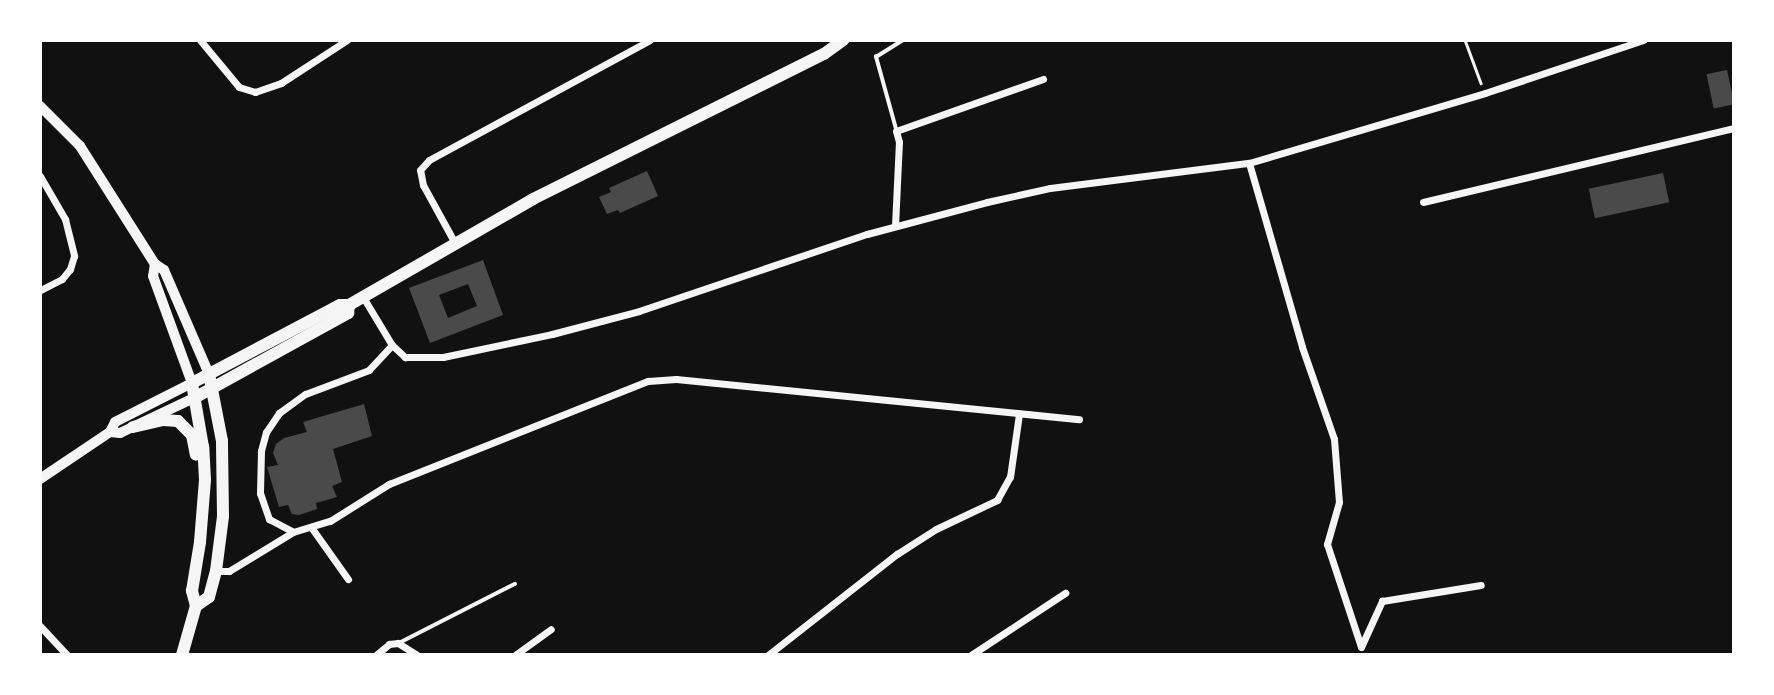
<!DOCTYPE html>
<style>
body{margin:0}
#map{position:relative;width:1774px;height:695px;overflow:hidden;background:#111;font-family:"Public Sans",sans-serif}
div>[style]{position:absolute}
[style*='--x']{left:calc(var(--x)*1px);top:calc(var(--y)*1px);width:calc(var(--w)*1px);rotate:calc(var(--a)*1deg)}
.building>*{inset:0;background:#4a4a4a;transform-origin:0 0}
.path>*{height:2.5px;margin:-1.25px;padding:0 1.25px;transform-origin:1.25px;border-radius:1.25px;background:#f5f5f5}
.service>*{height:3.5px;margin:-1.75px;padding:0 1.75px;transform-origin:1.75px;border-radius:1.75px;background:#f5f5f5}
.minor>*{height:7px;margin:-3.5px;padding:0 3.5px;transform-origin:3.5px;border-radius:3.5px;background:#f5f5f5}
.tertiary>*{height:10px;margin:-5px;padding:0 5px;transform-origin:5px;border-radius:5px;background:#f5f5f5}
.secondary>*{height:10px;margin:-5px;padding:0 5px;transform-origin:5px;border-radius:5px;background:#f5f5f5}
.primary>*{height:12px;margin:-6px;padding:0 6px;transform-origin:6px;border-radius:6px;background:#f5f5f5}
span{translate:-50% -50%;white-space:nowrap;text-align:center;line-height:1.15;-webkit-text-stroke:7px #fff;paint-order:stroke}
.frame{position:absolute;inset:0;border:42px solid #fff;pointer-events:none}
</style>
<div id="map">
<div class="building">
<div style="left:1727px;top:70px;width:35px;height:21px;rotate:78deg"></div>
<div style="clip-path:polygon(647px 171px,658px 196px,620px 213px,618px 210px,607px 214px,599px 197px,611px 192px,609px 188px)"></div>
<div style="left:1663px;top:173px;width:30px;height:76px;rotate:78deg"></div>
<div style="clip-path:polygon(evenodd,483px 260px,503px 315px,430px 343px,409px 288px,483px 260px,468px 284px,477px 306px,448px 318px,439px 295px,468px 284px)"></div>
<div style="clip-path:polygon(364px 404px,372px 436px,333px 449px,342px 482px,332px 486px,337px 497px,316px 503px,317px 509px,299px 515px,292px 514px,288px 505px,279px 507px,267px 467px,278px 465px,273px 453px,276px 444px,284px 438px,307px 432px,303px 422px)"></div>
</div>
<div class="path">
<div style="--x:1465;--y:40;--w:46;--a:69.6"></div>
</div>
<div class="service">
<div style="--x:896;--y:129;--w:75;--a:-105.5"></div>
<div style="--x:876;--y:57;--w:32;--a:-32"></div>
<div style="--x:399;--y:643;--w:130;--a:-27"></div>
</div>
<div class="minor">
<div style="--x:200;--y:40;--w:61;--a:50.3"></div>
<div style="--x:239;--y:87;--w:17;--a:17"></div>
<div style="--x:255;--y:92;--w:28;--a:-19"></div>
<div style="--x:281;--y:83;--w:79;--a:-33.1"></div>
<div style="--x:1249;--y:163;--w:191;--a:73.9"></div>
<div style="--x:1302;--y:347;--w:97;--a:70.8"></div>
<div style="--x:1334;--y:439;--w:63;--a:85.5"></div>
<div style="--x:1339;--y:502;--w:44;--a:105.9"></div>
<div style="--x:1327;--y:544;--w:108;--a:71.7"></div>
<div style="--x:1361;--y:647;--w:51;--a:-65.5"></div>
<div style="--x:1382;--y:601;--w:100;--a:-9.2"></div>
<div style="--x:40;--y:176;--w:50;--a:59.8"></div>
<div style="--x:65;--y:219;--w:38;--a:76"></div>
<div style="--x:74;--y:256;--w:14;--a:107"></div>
<div style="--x:70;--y:269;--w:13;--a:129"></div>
<div style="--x:62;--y:279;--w:25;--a:153"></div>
<div style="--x:1423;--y:202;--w:320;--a:-13.4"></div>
<div style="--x:895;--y:226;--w:84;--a:-87.3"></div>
<div style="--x:899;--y:142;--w:11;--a:-105"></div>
<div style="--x:896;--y:131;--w:156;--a:-19.5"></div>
<div style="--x:456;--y:245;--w:68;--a:-118.8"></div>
<div style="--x:423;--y:185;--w:15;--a:-101"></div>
<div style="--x:420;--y:170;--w:13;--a:-48"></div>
<div style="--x:429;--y:160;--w:251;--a:-28.5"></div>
<div style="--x:363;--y:297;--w:56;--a:58.9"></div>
<div style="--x:392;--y:345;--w:18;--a:43"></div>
<div style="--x:405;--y:357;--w:38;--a:0"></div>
<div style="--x:443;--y:357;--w:111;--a:-11.9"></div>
<div style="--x:552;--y:334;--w:90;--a:-14.8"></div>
<div style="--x:639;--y:311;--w:241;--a:-18.7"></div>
<div style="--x:867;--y:234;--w:124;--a:-14.9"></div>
<div style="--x:987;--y:202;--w:65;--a:-12.5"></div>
<div style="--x:1050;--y:188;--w:201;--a:-7.2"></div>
<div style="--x:1249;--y:163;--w:246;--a:-16.5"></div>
<div style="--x:1485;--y:93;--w:167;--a:-18.5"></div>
<div style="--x:392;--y:345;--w:34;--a:133"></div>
<div style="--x:369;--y:370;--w:68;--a:159.4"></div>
<div style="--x:305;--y:394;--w:32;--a:144"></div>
<div style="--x:279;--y:413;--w:23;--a:124"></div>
<div style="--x:266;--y:432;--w:20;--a:105"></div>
<div style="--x:261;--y:451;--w:42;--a:91.4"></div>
<div style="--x:260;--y:493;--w:28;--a:71"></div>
<div style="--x:269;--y:519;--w:27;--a:28"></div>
<div style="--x:293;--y:532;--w:39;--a:-17"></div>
<div style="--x:330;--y:521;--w:70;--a:-32.1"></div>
<div style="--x:389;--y:484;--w:279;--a:-21.7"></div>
<div style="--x:648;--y:381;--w:28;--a:-4"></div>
<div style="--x:676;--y:379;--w:405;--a:5.7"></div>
<div style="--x:311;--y:527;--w:64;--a:54.6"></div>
<div style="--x:216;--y:571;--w:13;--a:0"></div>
<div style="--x:229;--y:571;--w:75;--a:-31.4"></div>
<div style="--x:40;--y:626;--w:40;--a:47"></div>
<div style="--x:376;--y:655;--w:17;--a:-40"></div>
<div style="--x:389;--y:644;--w:9;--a:-6"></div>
<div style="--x:398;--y:643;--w:22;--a:32"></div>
<div style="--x:515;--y:655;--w:44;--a:-35.8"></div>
<div style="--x:768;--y:655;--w:164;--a:-38.1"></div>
<div style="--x:897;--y:554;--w:46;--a:-32.7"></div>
<div style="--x:936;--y:529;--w:68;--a:-25.4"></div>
<div style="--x:997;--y:500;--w:26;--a:-61"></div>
<div style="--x:1010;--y:477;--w:64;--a:-81.9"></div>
<div style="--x:971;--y:655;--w:113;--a:-33.4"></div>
</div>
<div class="tertiary">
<div style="--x:110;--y:432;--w:10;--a:6"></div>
<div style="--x:120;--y:433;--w:84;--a:-25.3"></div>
<div style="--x:40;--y:479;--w:84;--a:-33.9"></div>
<div style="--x:110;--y:432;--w:11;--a:-63"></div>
<div style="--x:115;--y:422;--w:86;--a:-26.9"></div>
</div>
<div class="secondary">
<div style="--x:40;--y:106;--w:57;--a:45"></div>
<div style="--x:80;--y:146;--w:140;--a:57.6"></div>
<div style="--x:155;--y:264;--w:11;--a:34"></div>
<div style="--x:164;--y:270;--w:113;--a:66.6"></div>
<div style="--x:155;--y:264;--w:12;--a:99"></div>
<div style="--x:153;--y:276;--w:114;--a:70"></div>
</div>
<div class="primary">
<div style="--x:196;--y:397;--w:174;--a:-28.9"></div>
<div style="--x:348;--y:313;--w:8;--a:-83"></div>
<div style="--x:133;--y:427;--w:31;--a:-13"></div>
<div style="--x:163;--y:420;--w:15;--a:4"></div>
<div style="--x:178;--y:421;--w:20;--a:45"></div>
<div style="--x:192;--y:435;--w:20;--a:79"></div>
<div style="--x:196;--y:606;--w:16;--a:-35"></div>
<div style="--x:209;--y:597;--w:27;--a:-75"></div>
<div style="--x:216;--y:571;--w:55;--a:-82.7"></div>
<div style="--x:223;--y:516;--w:75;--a:-90.8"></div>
<div style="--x:222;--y:441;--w:68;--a:-101"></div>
<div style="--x:182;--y:655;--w:51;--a:-74.1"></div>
<div style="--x:196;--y:606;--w:16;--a:-105"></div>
<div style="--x:192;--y:591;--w:50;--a:-80.7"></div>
<div style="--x:200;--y:542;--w:62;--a:-85.4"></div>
<div style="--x:205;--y:480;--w:33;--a:-93"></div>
<div style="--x:203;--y:447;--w:65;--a:-99.8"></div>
<div style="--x:192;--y:383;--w:167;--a:-27.8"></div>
<div style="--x:340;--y:305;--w:9;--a:0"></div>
<div style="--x:349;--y:305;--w:212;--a:-29.9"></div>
<div style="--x:533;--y:199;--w:325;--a:-26.5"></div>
<div style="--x:824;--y:54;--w:24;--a:-36"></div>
</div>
<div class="frame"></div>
</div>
